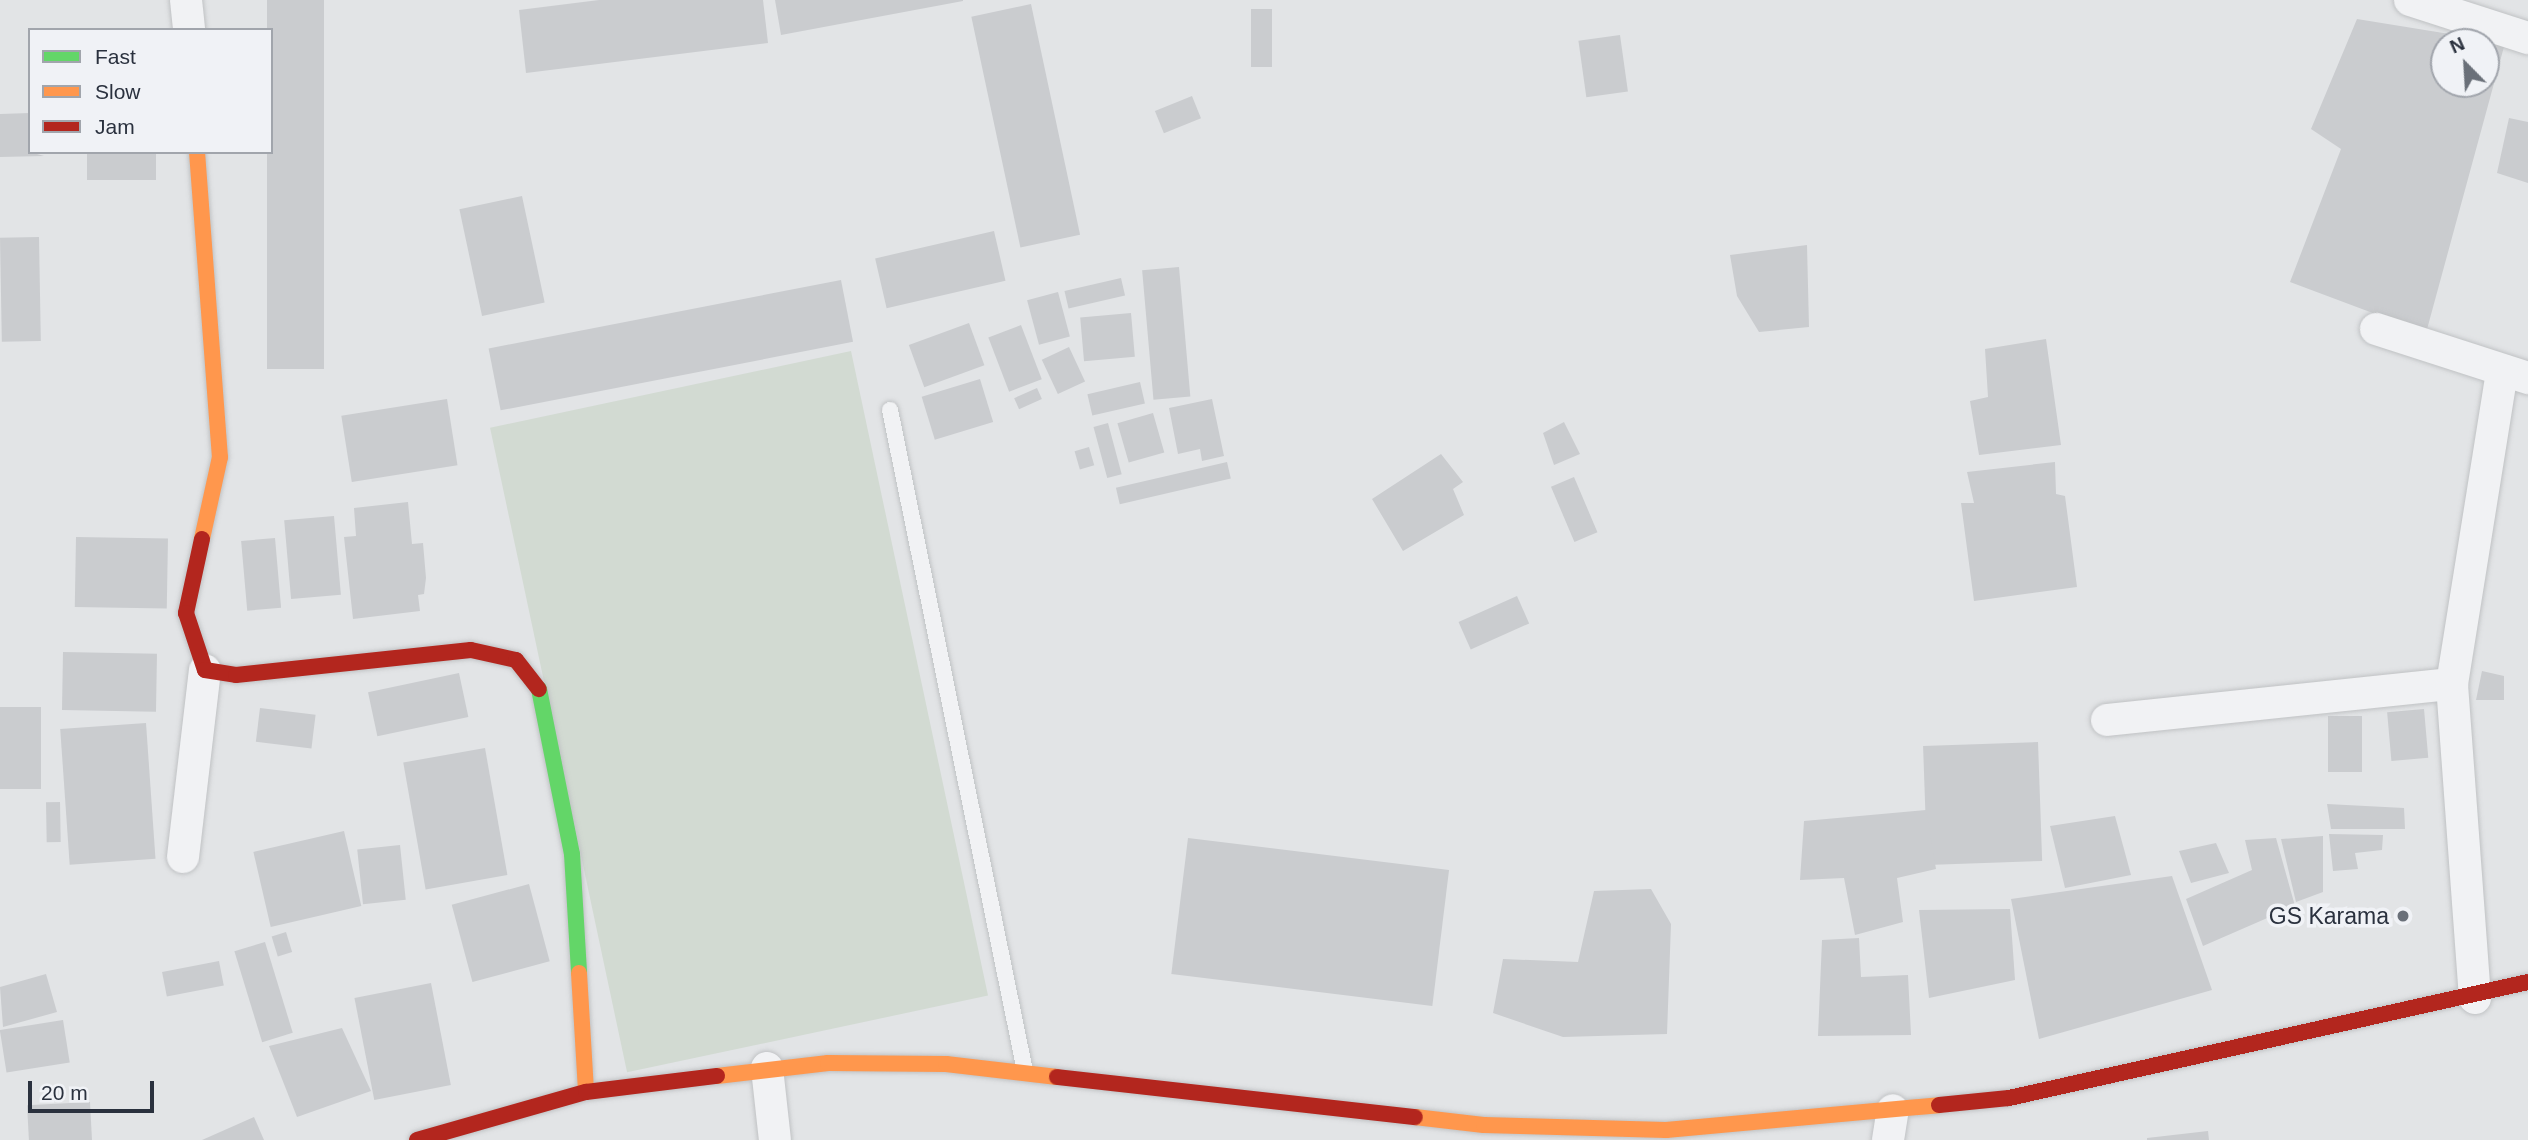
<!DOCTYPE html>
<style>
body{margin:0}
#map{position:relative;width:2528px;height:1140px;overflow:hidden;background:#e2e4e6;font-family:Helvetica,sans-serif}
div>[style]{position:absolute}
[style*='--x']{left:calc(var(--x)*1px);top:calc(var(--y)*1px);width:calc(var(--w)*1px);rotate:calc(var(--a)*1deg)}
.green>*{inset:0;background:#d2dad2;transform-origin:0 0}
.building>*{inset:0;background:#cacccf;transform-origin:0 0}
.roads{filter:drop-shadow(0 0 2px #c0c2c4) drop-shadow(0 0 2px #c0c2c4)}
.lane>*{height:16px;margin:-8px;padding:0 8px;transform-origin:8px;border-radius:8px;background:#f1f2f4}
.street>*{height:32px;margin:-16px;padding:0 16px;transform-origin:16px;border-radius:16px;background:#f1f2f4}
.fast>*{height:16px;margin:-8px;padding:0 8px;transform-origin:8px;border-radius:8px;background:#63d668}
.slow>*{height:16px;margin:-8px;padding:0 8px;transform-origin:8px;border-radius:8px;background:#ff974d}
.jam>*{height:16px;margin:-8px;padding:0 8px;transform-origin:8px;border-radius:8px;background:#b3261e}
.dots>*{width:19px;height:19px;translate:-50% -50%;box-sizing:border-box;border:4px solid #f0f2f6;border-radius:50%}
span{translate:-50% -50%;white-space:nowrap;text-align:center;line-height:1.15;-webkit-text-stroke:7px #f0f2f6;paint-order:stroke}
.poi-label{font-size:23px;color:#2a313e}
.right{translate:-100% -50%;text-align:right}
.legend{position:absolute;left:28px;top:28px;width:245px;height:126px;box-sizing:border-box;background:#f0f2f6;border:2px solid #a1a5ac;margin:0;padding:9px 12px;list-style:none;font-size:21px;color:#2a313e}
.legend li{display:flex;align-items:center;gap:14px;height:35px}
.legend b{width:35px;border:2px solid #a1a5ac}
.north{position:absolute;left:2430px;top:28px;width:70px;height:70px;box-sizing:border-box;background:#f0f2f6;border:2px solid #a1a5ac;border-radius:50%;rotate:336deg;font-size:19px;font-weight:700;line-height:28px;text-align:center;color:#2a313e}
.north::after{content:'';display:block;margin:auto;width:24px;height:32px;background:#6a7079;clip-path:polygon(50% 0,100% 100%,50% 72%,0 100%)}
.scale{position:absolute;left:28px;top:1081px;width:126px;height:32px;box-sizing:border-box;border:4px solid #2a313e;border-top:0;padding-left:9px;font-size:21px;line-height:24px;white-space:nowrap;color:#2a313e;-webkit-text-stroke:5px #f0f2f6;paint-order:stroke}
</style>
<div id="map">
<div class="green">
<div style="left:851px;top:351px;width:659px;height:369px;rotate:78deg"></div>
</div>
<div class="building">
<div style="left:267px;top:0;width:57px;height:369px"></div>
<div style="clip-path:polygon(599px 0,763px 0,768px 43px,526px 73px,519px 10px)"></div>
<div style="clip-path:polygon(775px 0,963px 0,963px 1px,781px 35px)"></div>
<div style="left:1031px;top:4px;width:236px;height:61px;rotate:78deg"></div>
<div style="left:1251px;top:9px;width:21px;height:58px"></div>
<div style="clip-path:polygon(evenodd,2357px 19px,2505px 43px,2426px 333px,2290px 282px,2341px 149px,2311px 129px,2357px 19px,2444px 42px,2486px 42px,2486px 84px,2444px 84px,2444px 42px)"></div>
<div style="left:1620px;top:35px;width:57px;height:42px;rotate:82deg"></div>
<div style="left:1192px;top:96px;width:24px;height:40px;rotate:68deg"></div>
<div style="clip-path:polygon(30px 113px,30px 152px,44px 156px,0 157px,0 114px)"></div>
<div style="clip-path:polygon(2509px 118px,2528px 122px,2528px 183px,2497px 173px)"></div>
<div style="left:87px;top:152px;width:69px;height:28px"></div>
<div style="left:522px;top:196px;width:109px;height:64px;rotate:78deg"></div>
<div style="left:994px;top:231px;width:51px;height:122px;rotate:77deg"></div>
<div style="left:39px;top:237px;width:104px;height:39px;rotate:89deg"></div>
<div style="clip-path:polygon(1807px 245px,1809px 327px,1759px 332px,1737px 296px,1730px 255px)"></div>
<div style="left:1179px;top:267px;width:130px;height:37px;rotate:85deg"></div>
<div style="left:1121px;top:278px;width:18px;height:58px;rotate:77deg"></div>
<div style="left:841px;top:280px;width:63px;height:359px;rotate:79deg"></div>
<div style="left:1058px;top:292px;width:46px;height:32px;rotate:75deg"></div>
<div style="left:1131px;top:313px;width:44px;height:51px;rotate:85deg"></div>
<div style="left:969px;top:323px;width:45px;height:64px;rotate:70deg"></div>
<div style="left:1021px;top:325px;width:58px;height:35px;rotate:69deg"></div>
<div style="clip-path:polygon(2046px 339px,2061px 445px,1979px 455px,1970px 401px,1988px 397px,1985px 349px)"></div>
<div style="left:1069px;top:347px;width:38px;height:30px;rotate:65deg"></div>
<div style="left:980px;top:379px;width:45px;height:61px;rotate:73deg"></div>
<div style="left:1140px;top:382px;width:22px;height:54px;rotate:77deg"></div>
<div style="left:1037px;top:388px;width:12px;height:25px;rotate:66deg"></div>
<div style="left:447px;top:399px;width:67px;height:107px;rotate:81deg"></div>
<div style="clip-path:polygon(1212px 399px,1224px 456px,1202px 461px,1200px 449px,1178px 454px,1169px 408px)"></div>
<div style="left:1153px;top:413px;width:41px;height:37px;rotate:74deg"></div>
<div style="clip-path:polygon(1564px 422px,1580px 454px,1554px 465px,1543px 433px)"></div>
<div style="left:1108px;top:423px;width:53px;height:15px;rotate:75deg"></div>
<div style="left:1089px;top:447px;width:19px;height:15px;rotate:74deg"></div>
<div style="clip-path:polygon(1441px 454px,1463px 482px,1453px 489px,1464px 515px,1403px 551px,1372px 499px)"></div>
<div style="left:1227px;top:462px;width:17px;height:114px;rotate:77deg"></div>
<div style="clip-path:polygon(2055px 462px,2056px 494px,2065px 496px,2077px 587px,1974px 601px,1961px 503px,1974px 503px,1967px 472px)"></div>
<div style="left:1574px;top:477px;width:60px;height:25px;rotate:67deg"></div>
<div style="clip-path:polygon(408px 502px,412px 544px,423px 543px,426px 578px,424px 594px,418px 595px,420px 611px,353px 619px,344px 537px,356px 536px,354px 508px)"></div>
<div style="left:334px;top:516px;width:79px;height:50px;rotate:85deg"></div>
<div style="left:76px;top:537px;width:92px;height:70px;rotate:1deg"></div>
<div style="left:275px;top:538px;width:70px;height:34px;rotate:85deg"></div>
<div style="left:1517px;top:596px;width:30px;height:64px;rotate:66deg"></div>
<div style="left:63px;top:652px;width:94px;height:58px;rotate:1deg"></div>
<div style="clip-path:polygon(2482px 671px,2504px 676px,2504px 700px,2476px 700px)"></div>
<div style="left:459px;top:673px;width:45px;height:93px;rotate:78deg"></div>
<div style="left:0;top:707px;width:41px;height:82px"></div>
<div style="left:260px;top:708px;width:56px;height:34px;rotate:7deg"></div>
<div style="left:2424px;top:709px;width:49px;height:37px;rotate:85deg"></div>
<div style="left:2328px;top:716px;width:34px;height:56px"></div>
<div style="left:146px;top:723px;width:136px;height:86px;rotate:86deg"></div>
<div style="left:2038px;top:742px;width:119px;height:115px;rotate:88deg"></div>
<div style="left:485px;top:748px;width:129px;height:83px;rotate:80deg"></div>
<div style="left:60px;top:802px;width:40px;height:14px;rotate:89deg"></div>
<div style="clip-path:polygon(2327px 804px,2404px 808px,2405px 829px,2331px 829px)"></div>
<div style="clip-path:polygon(1926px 810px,1936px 869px,1897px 878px,1903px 922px,1855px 935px,1844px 878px,1800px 880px,1804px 821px)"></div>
<div style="clip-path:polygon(2115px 816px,2131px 875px,2065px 888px,2050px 826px)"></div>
<div style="left:344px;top:831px;width:77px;height:93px;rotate:77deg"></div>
<div style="clip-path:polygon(2329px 834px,2383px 835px,2382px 850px,2355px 853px,2358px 869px,2333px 871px)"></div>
<div style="clip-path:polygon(2323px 836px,2323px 892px,2296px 902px,2281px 839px)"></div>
<div style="left:1188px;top:838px;width:263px;height:137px;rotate:7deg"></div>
<div style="clip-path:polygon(2276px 838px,2295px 906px,2203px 946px,2186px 899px,2252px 870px,2245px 840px)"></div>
<div style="clip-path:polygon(2216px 843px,2229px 873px,2191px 883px,2179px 851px)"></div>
<div style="left:400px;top:845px;width:55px;height:43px;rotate:84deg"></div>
<div style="clip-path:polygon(2172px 876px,2212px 990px,2039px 1039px,2011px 899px)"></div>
<div style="left:529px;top:884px;width:80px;height:80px;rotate:75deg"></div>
<div style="clip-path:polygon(1651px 889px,1671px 924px,1667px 1034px,1563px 1037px,1493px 1013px,1503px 959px,1578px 962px,1594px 891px)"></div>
<div style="clip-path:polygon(2010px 909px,2015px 980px,1929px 998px,1919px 910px)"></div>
<div style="left:286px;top:932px;width:21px;height:15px;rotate:73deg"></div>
<div style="clip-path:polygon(1859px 938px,1861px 977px,1908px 975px,1911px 1035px,1818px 1036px,1822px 940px)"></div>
<div style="left:265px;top:942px;width:95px;height:32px;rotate:73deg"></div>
<div style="left:219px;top:961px;width:25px;height:58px;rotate:79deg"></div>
<div style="clip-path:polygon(46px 974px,57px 1012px,3px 1027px,0 987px)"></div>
<div style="left:431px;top:983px;width:104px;height:78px;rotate:79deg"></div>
<div style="left:63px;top:1020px;width:43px;height:64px;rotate:81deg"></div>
<div style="clip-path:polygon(342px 1028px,371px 1091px,297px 1117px,269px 1046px)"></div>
<div style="left:90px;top:1102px;width:38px;height:63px;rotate:87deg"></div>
<div style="clip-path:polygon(254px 1117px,264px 1140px,202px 1140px)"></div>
<div style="clip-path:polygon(2208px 1131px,2209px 1140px,2147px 1140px,2147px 1138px)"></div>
</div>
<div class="roads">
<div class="lane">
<div style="--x:890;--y:410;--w:675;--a:78.46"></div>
</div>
<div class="street">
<div style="--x:186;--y:0;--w:30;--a:84"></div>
<div style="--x:2410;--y:0;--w:124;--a:17.9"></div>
<div style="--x:2376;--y:329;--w:160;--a:17.9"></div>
<div style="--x:2107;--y:720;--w:347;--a:-6"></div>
<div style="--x:183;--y:857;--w:188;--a:-83.3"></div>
<div style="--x:2475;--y:998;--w:315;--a:-94.2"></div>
<div style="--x:2452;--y:684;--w:317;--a:-80.9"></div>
<div style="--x:767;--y:1068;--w:72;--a:83.7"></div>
<div style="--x:1888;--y:1140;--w:30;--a:-81"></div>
</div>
<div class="fast">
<div style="--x:539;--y:689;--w:168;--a:78.7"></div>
<div style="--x:572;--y:854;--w:119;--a:86.6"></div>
</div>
<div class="slow">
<div style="--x:197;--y:152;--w:306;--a:85.7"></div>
<div style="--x:220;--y:457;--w:84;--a:102.4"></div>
<div style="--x:579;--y:973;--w:119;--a:86.6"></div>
<div style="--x:717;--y:1076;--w:112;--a:-6.7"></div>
<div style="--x:828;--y:1063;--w:118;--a:0.5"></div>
<div style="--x:946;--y:1064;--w:112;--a:6.7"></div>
<div style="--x:1415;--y:1117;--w:69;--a:6.6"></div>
<div style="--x:1484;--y:1125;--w:182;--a:1.6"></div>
<div style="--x:1666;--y:1130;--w:274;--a:-5.2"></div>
</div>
<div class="jam">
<div style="--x:202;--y:539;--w:76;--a:102.2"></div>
<div style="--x:186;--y:613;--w:60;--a:71.6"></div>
<div style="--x:205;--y:670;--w:31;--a:9"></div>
<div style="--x:236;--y:675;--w:236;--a:-6.1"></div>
<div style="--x:471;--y:650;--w:46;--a:12.5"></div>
<div style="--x:516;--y:660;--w:37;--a:52"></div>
<div style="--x:1057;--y:1077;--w:360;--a:6.4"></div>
<div style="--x:1939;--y:1105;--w:70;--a:-5.7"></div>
<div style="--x:2009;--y:1098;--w:532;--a:-12.6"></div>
<div style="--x:417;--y:1140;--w:176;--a:-15.9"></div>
<div style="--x:586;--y:1092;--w:132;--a:-7"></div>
</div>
</div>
<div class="dots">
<div style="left:2403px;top:916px;background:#6a7079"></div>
</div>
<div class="poi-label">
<span class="right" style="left:2389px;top:916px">GS Karama</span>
</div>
<ul class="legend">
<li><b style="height:9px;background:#63d668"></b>Fast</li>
<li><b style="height:9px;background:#ff974d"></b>Slow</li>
<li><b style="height:9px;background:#b3261e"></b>Jam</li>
</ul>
<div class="north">N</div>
<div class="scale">20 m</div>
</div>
